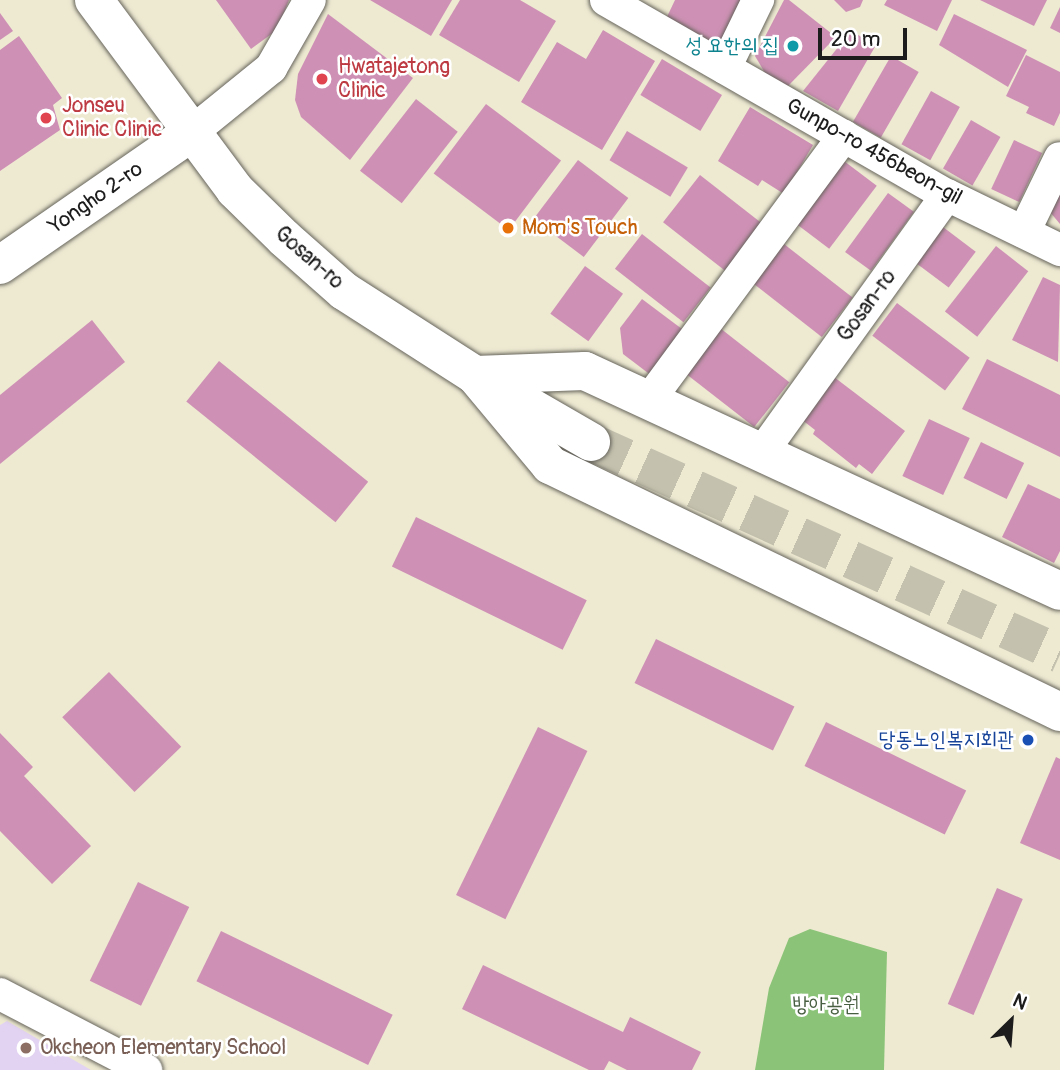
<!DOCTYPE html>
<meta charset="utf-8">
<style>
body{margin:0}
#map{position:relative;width:1060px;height:1070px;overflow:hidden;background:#eeead2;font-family:Pangolin,"Poor Story",sans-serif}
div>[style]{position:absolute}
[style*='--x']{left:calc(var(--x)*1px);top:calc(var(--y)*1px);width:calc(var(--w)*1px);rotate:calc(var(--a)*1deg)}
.built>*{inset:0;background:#e3d3f2}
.green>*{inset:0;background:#8bc478}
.building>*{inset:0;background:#ce91b5;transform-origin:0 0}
.tertiary-tunnel>*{height:38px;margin-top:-19px;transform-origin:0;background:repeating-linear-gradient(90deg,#c4c1ae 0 38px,transparent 0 57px)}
.roads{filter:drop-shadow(0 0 2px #66645c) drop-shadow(0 0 2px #66645c)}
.minor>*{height:32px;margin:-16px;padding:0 16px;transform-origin:16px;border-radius:16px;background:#fff}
.tertiary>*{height:38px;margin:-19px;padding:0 19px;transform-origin:19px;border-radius:19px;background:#fff}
.dots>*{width:19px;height:19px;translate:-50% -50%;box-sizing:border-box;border:4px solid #fff;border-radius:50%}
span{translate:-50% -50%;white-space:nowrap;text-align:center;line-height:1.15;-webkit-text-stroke:5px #fff;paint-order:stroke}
.culture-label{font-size:21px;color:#0d838f}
.right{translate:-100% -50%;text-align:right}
.health-label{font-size:21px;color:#be3a42}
.left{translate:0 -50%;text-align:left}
.street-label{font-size:21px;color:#1c1c1c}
.food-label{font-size:21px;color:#c56008}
.transit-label{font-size:21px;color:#164399}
.park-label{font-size:21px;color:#485f41}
.education-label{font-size:21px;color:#785e54}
.north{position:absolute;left:976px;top:986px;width:70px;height:70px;-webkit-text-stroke:5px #fff;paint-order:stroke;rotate:25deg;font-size:19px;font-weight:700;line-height:28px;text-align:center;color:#1c1c1c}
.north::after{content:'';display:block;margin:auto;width:24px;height:32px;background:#1c1c1c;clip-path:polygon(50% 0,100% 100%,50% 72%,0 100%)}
.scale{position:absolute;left:818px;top:28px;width:89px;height:32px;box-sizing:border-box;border:4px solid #1c1c1c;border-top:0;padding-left:9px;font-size:21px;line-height:24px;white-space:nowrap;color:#1c1c1c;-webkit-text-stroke:5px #fff;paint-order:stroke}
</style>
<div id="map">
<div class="built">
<div style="clip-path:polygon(7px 1021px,91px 1070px,0 1070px,0 1025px)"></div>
</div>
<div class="green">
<div style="clip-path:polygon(810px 929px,887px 952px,884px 1070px,755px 1070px,769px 988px,789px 938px)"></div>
</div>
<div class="building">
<div style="clip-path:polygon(216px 0,289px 0,277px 30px,251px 49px)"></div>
<div style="clip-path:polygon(370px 0,452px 0,431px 36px)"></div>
<div style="clip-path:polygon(460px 0,520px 0,556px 21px,519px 82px,439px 35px)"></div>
<div style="clip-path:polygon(675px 0,751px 0,732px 40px,710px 44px,665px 21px)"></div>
<div style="clip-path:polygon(784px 0,789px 0,836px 37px,787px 87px,765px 73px,755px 56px)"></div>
<div style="clip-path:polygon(834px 0,863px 0,860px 7px,846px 12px)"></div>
<div style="clip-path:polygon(887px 0,952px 0,937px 31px,884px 5px)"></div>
<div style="clip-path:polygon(980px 0,1047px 0,1034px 26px)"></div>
<div style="clip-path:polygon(1060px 7px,1060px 33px,1050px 28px)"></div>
<div style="clip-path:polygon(0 13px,13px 31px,0 40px)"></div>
<div style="clip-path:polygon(328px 14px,413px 78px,350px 160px,301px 117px,295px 100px,298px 74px)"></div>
<div style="clip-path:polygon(954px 14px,1027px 50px,1008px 87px,939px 45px)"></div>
<div style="clip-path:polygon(603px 30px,655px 61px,602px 150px,521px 102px,557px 42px,586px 59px)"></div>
<div style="clip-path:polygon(851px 31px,876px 45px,838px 111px,803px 91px)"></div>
<div style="clip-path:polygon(19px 36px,62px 98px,53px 105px,60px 130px,0 171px,0 50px)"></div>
<div style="clip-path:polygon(1026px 55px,1060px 72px,1060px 113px,1054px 126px,1026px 113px,1029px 107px,1006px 96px)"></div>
<div style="left:891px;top:56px;width:32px;height:76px;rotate:30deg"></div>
<div style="left:662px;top:59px;width:70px;height:42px;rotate:31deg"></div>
<div style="left:931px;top:91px;width:33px;height:61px;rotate:29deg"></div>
<div style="left:416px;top:99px;width:53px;height:91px;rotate:38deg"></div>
<div style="left:486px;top:104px;width:94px;height:87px;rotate:37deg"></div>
<div style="clip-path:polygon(750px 107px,813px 145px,784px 194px,762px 180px,758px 186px,718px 161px)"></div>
<div style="left:971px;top:120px;width:34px;height:56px;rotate:30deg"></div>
<div style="left:627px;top:131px;width:71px;height:34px;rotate:31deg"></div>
<div style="left:1014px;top:140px;width:31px;height:54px;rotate:25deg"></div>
<div style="left:578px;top:160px;width:63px;height:74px;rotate:37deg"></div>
<div style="left:844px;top:161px;width:41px;height:79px;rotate:37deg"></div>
<div style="left:700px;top:175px;width:80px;height:60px;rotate:38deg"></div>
<div style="clip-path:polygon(1060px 176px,1060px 224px,1045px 206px)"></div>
<div style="left:888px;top:193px;width:32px;height:73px;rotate:36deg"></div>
<div style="left:943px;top:227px;width:41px;height:45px;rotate:37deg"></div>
<div style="left:642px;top:234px;width:87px;height:44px;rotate:38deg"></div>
<div style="left:784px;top:244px;width:87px;height:50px;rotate:38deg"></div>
<div style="left:996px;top:246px;width:41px;height:83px;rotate:38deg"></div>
<div style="left:585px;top:266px;width:47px;height:59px;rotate:36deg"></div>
<div style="clip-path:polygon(1043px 277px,1060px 285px,1058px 362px,1012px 340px)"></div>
<div style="clip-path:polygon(642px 299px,686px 332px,652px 376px,623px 354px,620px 328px)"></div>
<div style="left:897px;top:303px;width:91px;height:41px;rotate:37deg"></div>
<div style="clip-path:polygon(92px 320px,125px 362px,0 464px,0 395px)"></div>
<div style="left:720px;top:328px;width:88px;height:57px;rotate:38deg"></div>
<div style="clip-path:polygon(987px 359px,1060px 395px,1060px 457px,962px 409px)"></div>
<div style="left:219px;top:361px;width:192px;height:52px;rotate:39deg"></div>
<div style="clip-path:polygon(834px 377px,905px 431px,872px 474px,859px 464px,856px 468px,813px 434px,815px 430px,801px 419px)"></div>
<div style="left:929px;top:419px;width:45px;height:63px;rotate:25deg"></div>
<div style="left:981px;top:442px;width:48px;height:40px;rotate:26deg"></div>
<div style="clip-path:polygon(1028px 484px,1060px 499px,1060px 551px,1054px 563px,1002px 537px)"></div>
<div style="left:416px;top:517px;width:190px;height:55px;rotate:26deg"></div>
<div style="left:656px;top:639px;width:154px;height:49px;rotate:26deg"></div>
<div style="left:109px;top:672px;width:104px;height:65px;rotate:46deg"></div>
<div style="left:826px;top:722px;width:156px;height:49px;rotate:26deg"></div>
<div style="left:538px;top:727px;width:55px;height:187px;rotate:26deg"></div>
<div style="clip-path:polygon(0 733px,33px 767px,24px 776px,91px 846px,52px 884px,0 831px)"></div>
<div style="clip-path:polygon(1056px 757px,1060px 759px,1060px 860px,1020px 843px)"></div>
<div style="left:138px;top:882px;width:57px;height:110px;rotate:26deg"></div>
<div style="left:997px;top:888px;width:28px;height:126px;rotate:23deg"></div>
<div style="left:221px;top:931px;width:191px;height:56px;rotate:26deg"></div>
<div style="clip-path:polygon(483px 965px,623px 1032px,630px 1017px,701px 1052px,692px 1070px,627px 1070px,609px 1061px,604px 1070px,589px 1070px,462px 1009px)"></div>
</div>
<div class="tertiary-tunnel">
<div style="--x:591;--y:442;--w:515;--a:24.32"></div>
</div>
<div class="roads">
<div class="minor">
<div style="--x:606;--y:0;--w:393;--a:29.8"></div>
<div style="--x:947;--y:195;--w:126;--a:26"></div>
<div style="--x:725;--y:68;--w:76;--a:-64.1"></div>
<div style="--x:192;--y:132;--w:102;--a:-39"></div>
<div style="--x:271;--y:68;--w:78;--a:-60.2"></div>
<div style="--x:1024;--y:232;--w:82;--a:-64.1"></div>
<div style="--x:650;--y:399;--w:327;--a:-53.6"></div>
<div style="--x:763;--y:451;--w:315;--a:-54.3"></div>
<div style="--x:0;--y:994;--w:165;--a:27.5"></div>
</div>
<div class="tertiary">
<div style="--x:94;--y:0;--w:237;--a:53.4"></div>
<div style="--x:235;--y:190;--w:69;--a:44.4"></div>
<div style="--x:284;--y:238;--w:80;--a:41.5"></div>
<div style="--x:344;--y:291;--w:156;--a:32.7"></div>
<div style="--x:475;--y:375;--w:134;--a:30"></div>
<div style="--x:0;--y:265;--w:234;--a:-34.7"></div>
<div style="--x:475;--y:375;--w:117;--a:50.2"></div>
<div style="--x:550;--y:465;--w:567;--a:25.84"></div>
<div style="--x:475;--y:375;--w:110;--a:-2.1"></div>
<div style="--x:585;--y:371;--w:523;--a:24.85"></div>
</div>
</div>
<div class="dots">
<div style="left:793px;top:46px;background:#0f9aa8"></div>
<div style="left:322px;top:79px;background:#e0444e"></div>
<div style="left:46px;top:118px;background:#e0444e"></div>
<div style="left:508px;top:228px;background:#e8710a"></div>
<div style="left:1028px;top:740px;background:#1a4fb4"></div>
<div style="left:26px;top:1048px;background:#8d6e63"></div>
</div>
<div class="culture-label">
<span class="right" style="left:779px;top:46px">성 요한의 집</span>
</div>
<div class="health-label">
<span class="left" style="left:338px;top:79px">Hwatajetong<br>Clinic</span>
<span class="left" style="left:62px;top:118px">Jonseu<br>Clinic Clinic</span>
</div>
<div class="street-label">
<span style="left:874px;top:152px;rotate:29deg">Gunpo-ro 456beon-gil</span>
<span style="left:96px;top:198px;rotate:-35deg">Yongho 2-ro</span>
<span style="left:309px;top:258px;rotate:41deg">Gosan-ro</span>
<span style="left:867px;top:306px;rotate:-54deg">Gosan-ro</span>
</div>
<div class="food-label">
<span class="left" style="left:522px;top:228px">Mom's Touch</span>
</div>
<div class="transit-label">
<span class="right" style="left:1014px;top:740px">당동노인복지회관</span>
</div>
<div class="park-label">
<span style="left:826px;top:1005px">방아공원</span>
</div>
<div class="education-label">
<span class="left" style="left:40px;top:1048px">Okcheon Elementary School</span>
</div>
<div class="north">N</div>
<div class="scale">20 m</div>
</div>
